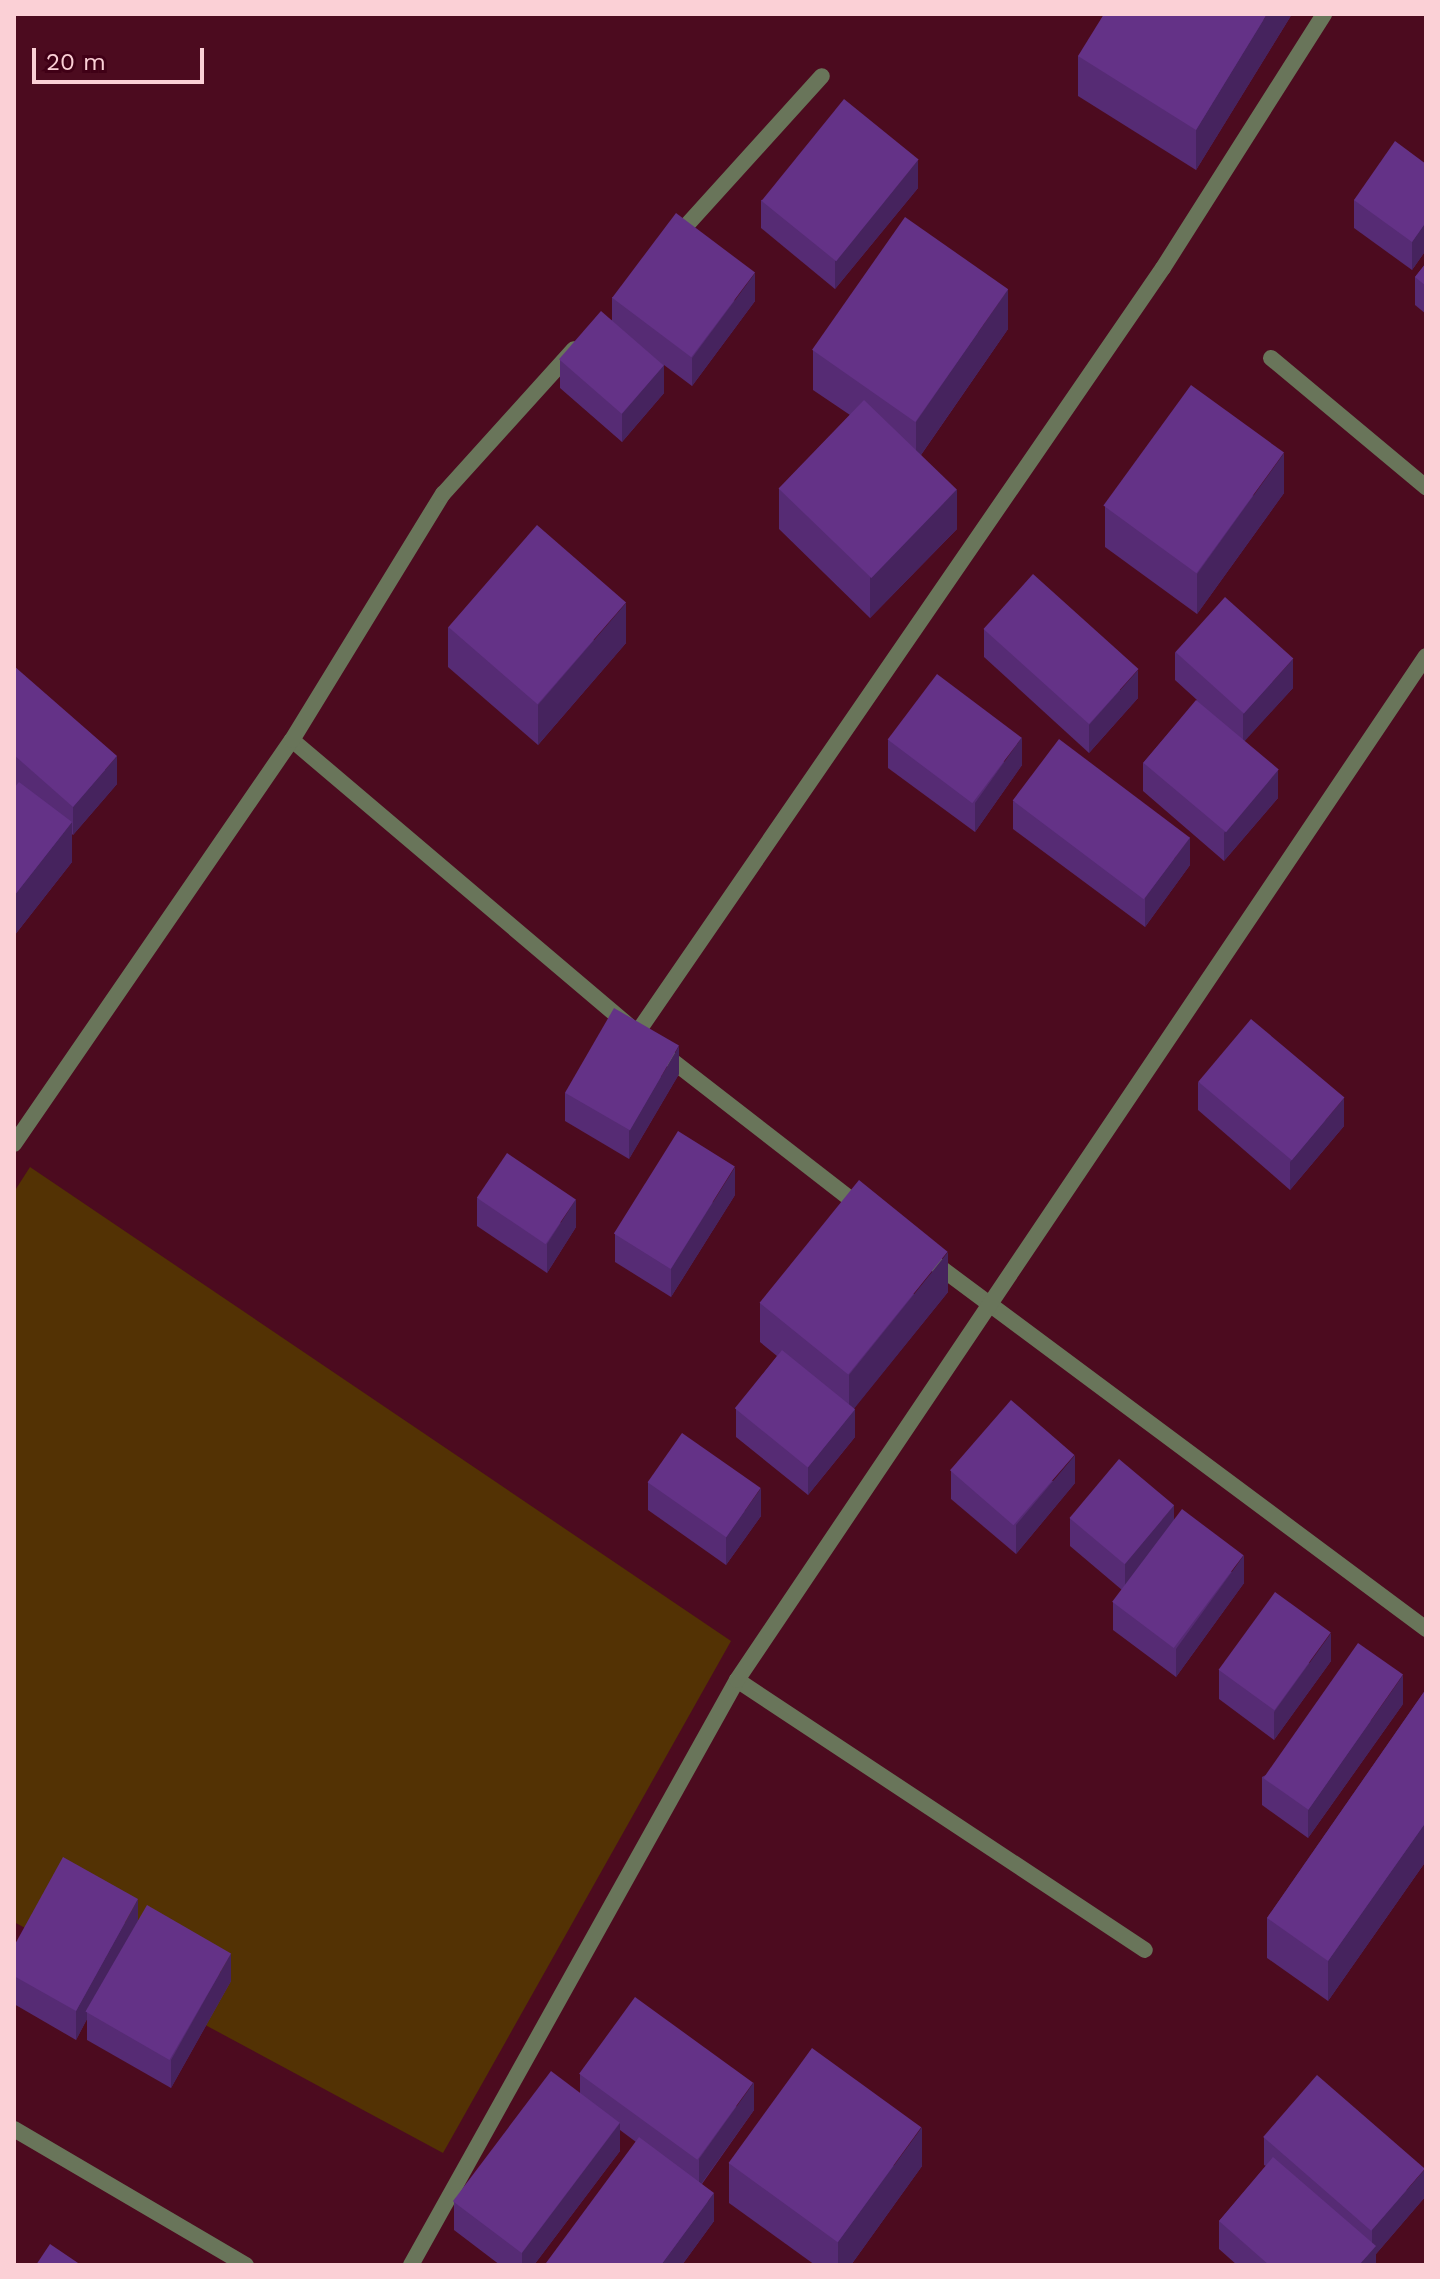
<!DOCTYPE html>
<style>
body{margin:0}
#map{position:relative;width:1440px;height:2279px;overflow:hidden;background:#4c0b1f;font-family:"Work Sans",sans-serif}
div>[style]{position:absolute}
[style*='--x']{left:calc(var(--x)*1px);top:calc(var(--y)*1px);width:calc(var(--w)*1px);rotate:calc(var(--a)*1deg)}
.green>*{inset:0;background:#533204}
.minor>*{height:16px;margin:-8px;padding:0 8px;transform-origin:8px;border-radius:8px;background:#69755a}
.wall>*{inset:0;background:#562b74}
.shaded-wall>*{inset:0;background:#46235e}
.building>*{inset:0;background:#643287;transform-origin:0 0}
span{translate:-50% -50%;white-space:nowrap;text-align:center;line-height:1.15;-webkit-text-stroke:6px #400016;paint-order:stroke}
.frame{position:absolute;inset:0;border:16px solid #fbd0d6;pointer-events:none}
.scale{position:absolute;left:32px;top:48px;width:172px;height:36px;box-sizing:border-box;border:4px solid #fbd0d6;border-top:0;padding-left:10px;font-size:24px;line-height:28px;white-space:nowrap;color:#fbd0d6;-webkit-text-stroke:6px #400016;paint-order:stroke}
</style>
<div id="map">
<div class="green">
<div style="clip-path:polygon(30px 1167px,731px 1641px,443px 2153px,14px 1922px,14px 1192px)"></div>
</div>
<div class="minor">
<div style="--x:676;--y:237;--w:217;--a:-47.8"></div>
<div style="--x:1271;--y:358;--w:202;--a:39.8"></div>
<div style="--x:292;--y:740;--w:441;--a:40.3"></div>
<div style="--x:637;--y:1033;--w:928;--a:-55.49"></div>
<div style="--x:1163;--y:268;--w:301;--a:-57.6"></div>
<div style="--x:661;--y:1052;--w:253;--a:37.8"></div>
<div style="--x:14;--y:1144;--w:490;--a:-55.5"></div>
<div style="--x:292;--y:740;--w:289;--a:-58.5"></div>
<div style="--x:443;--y:494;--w:195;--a:-47.9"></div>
<div style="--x:933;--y:1262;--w:615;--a:36.66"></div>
<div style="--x:737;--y:1680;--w:489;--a:33.5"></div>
<div style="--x:14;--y:2129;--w:269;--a:30.4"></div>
<div style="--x:411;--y:2265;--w:670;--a:-60.87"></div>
<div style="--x:737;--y:1680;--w:1234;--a:-56.07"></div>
</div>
<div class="wall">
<div style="clip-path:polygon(1292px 14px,1196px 170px,1078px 96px,1078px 56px)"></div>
<div style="clip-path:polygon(1426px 164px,1426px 250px,1412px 270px,1354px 228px,1354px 200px)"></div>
<div style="clip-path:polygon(918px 188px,835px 289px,761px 228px,761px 200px)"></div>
<div style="clip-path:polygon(1426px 263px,1426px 314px,1415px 305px,1415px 277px)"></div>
<div style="clip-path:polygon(612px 297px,755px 301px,692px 386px,664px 365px,664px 393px,622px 442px,560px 388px,560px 360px,612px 320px)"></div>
<div style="clip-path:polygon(1008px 329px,921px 455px,957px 529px,870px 618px,779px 529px,779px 489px,850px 415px,813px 390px,813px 350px)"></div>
<div style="clip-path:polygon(1284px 493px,1197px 614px,1105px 547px,1105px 507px)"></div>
<div style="clip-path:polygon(448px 627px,626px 643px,538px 745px,448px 667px)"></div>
<div style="clip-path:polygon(984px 629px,1138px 698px,1089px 753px,984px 657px)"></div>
<div style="clip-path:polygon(1175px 652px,1293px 688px,1244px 741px,1278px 798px,1224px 861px,1143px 791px,1143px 763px,1197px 700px,1175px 680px)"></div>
<div style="clip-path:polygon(14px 666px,117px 784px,73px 835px,72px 834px,72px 862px,14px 936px)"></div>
<div style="clip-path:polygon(888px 740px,1022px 765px,975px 832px,888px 768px)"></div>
<div style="clip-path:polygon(1013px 801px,1190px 865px,1145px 927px,1013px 829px)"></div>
<div style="clip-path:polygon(679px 1074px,629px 1159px,565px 1121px,565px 1093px)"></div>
<div style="clip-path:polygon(1198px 1082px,1344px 1126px,1290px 1190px,1198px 1110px)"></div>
<div style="clip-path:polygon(735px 1195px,671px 1297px,615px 1262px,615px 1234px)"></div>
<div style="clip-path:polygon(477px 1198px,576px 1227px,547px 1273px,477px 1226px)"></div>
<div style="clip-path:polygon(948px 1292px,854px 1408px,855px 1437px,808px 1495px,736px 1437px,736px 1409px,777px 1356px,760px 1342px,760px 1303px)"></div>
<div style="clip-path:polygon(951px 1471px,1075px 1483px,1016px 1554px,951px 1499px)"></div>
<div style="clip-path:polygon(648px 1482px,761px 1516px,726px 1565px,648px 1510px)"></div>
<div style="clip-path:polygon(1070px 1518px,1174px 1520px,1244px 1583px,1176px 1677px,1113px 1630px,1113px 1602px,1122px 1590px,1070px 1546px)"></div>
<div style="clip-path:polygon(1331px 1661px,1274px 1740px,1219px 1699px,1219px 1670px)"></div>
<div style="clip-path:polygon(1426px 1689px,1426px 1861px,1328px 2001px,1267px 1958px,1267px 1918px)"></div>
<div style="clip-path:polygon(1403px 1704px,1308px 1838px,1262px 1805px,1262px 1777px)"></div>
<div style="clip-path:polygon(138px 1920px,231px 1981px,171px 2088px,87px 2040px,87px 2019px,76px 2040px,14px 2004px,14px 1946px)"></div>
<div style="clip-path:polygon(580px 2074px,754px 2110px,702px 2184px,714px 2221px,682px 2265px,546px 2265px,636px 2142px,620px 2130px,620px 2151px,534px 2265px,500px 2265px,454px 2230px,454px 2202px,580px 2094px)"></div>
<div style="clip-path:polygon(1264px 2137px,1425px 2197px,1376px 2254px,1376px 2265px,1237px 2265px,1219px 2249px,1219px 2221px,1266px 2166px,1264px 2165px)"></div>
<div style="clip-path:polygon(729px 2163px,922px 2166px,851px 2265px,815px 2265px,729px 2203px)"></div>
</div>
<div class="shaded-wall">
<div style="clip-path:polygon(1267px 14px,1292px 14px,1196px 170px,1196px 130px)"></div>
<div style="clip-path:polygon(918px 160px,918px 188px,835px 289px,835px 261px)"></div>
<div style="clip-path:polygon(1426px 222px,1426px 250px,1412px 270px,1412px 242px)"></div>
<div style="clip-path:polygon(755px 273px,755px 301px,692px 386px,692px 358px)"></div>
<div style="clip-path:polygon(1008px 289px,1008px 329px,916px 462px,916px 422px)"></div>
<div style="clip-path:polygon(664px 365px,664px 393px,622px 442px,622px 414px)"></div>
<div style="clip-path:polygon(1284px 453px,1284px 493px,1197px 614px,1197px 574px)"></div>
<div style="clip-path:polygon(957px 489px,957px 529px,870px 618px,870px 578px)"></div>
<div style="clip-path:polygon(626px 603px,626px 643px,538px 745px,538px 705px)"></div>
<div style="clip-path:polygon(1293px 659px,1293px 688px,1243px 743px,1243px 714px)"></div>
<div style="clip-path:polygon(1138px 670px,1138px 698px,1089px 753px,1089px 725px)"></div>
<div style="clip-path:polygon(1022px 737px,1022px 765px,975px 832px,975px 803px)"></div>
<div style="clip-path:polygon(117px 756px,117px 784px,73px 835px,73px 807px)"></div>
<div style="clip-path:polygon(1278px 770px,1278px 798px,1224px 861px,1224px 833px)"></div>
<div style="clip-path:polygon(72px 822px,72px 862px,14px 936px,14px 896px)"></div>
<div style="clip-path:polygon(1190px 837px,1190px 865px,1145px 927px,1145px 898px)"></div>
<div style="clip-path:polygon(679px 1046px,679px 1074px,629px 1159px,629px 1131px)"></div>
<div style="clip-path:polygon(1344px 1098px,1344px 1126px,1290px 1190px,1290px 1162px)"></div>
<div style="clip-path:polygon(735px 1167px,735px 1195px,671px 1297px,671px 1269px)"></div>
<div style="clip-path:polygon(576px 1199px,576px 1227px,547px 1273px,547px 1244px)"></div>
<div style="clip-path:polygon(948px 1252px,948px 1292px,849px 1415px,849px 1375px)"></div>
<div style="clip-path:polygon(855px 1409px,855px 1437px,808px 1495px,808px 1467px)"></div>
<div style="clip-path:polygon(1075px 1455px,1075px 1483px,1016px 1554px,1016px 1525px)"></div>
<div style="clip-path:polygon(761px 1488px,761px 1516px,726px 1565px,726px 1537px)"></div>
<div style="clip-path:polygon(1174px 1505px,1174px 1533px,1125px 1592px,1125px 1564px)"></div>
<div style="clip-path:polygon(1244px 1555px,1244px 1583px,1176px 1677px,1176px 1649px)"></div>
<div style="clip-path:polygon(1331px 1633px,1331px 1661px,1274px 1740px,1274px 1712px)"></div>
<div style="clip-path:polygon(1403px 1675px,1403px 1704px,1308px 1838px,1308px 1810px)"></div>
<div style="clip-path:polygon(1426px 1822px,1426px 1861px,1328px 2001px,1328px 1961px)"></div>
<div style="clip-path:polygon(138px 1899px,138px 1928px,87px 2012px,87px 2019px,76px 2040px,76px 2011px)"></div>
<div style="clip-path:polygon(231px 1953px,231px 1981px,171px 2088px,171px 2060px)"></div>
<div style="clip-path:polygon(754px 2082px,754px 2110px,699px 2187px,699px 2159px)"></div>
<div style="clip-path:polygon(620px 2123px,620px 2151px,534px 2265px,522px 2265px,522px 2253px)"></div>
<div style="clip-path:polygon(922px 2127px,922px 2166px,851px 2265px,838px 2265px,838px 2242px)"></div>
<div style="clip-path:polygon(1425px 2169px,1425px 2197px,1376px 2254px,1376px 2265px,1359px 2265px,1372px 2250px,1372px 2230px)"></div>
<div style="clip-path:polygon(714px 2193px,714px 2221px,682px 2265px,661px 2265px)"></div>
</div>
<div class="building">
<div style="clip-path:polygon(1104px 14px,1267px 14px,1196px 130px,1078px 56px)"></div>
<div style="left:844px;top:99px;width:96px;height:131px;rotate:39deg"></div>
<div style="clip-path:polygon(1395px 141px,1426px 164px,1426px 222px,1412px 242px,1354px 200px)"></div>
<div style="left:676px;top:213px;width:99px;height:106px;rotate:37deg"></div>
<div style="left:905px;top:217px;width:126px;height:162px;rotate:35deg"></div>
<div style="clip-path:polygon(1426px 263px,1426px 286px,1415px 277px)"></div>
<div style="left:601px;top:311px;width:83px;height:64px;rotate:41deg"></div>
<div style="left:1191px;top:385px;width:115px;height:149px;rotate:36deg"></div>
<div style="left:864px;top:400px;width:129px;height:123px;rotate:44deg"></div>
<div style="left:537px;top:525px;width:118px;height:135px;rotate:41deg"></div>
<div style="left:1033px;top:574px;width:142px;height:74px;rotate:42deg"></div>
<div style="left:1225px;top:597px;width:92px;height:74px;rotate:42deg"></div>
<div style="clip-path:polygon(14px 666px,117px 756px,73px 807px,14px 755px)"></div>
<div style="left:937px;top:674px;width:106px;height:82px;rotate:37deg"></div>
<div style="left:1196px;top:700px;width:108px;height:82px;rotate:40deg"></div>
<div style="left:1059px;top:739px;width:164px;height:77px;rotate:37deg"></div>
<div style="clip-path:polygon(19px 782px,72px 822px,14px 896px,14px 788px)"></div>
<div style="left:614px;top:1008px;width:75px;height:98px;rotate:30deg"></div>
<div style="left:1251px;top:1019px;width:122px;height:82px;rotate:40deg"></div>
<div style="left:678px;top:1131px;width:67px;height:121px;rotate:32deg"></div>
<div style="left:507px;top:1153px;width:83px;height:54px;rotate:34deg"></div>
<div style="left:859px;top:1180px;width:114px;height:158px;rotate:39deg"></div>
<div style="left:782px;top:1350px;width:94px;height:75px;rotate:39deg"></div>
<div style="left:1011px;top:1400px;width:84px;height:93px;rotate:41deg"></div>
<div style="left:682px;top:1433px;width:96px;height:60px;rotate:35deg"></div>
<div style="left:1119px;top:1459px;width:72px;height:77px;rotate:40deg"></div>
<div style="left:1182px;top:1509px;width:77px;height:116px;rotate:37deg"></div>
<div style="left:1275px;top:1592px;width:69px;height:96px;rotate:36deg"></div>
<div style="left:1358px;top:1643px;width:55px;height:165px;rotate:35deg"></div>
<div style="clip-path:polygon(1426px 1689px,1426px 1822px,1328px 1961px,1267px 1918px)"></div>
<div style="clip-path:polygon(63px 1857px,138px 1899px,76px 2011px,14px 1976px,14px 1946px)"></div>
<div style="left:147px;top:1905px;width:97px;height:123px;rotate:30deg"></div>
<div style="left:635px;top:1997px;width:146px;height:95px;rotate:36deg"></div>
<div style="left:812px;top:2048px;width:135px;height:142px;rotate:36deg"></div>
<div style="left:551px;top:2071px;width:86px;height:163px;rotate:37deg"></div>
<div style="left:1317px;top:2075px;width:143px;height:82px;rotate:41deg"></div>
<div style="clip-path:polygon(639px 2137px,714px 2193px,661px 2265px,548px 2265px,546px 2263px)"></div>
<div style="clip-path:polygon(1273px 2157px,1376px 2246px,1359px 2265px,1269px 2265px,1219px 2221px)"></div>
<div style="clip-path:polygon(50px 2244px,81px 2265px,36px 2265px)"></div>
</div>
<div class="frame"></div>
<div class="scale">20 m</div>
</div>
